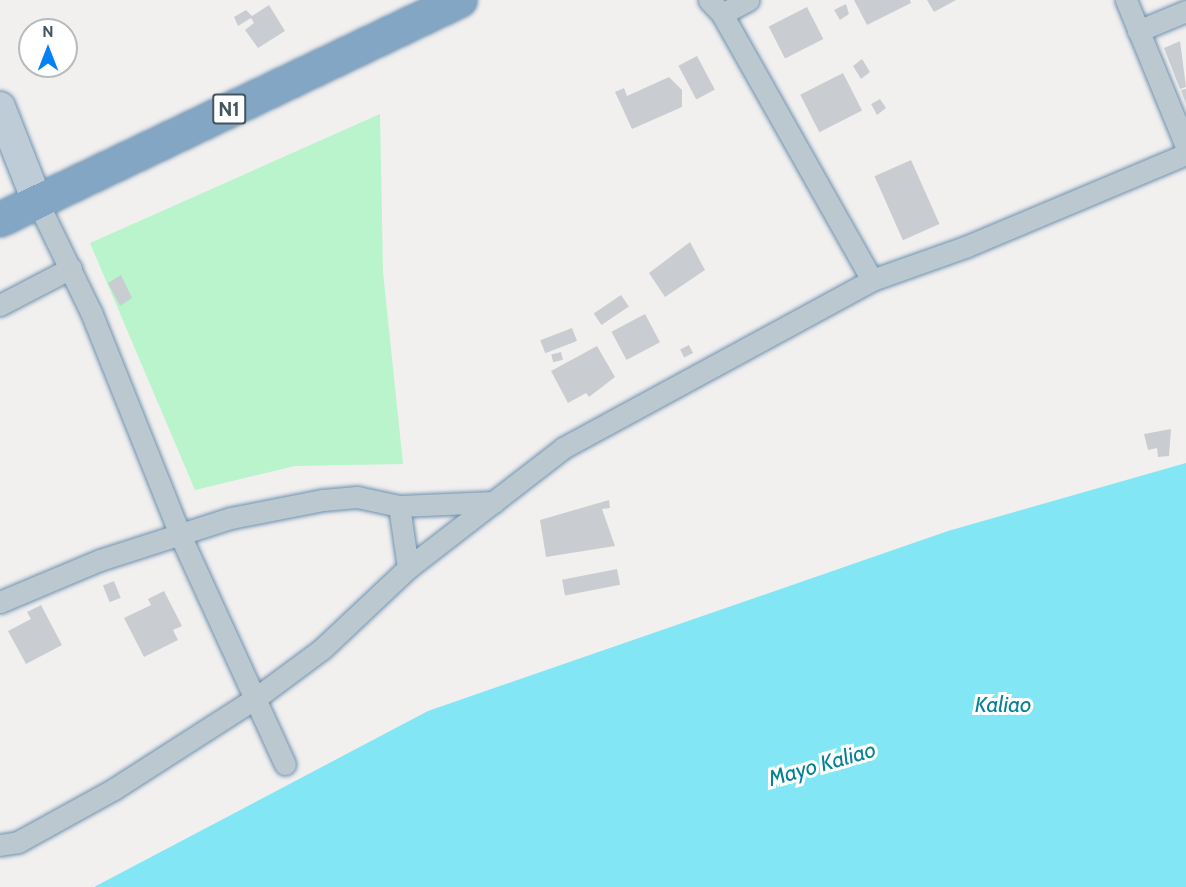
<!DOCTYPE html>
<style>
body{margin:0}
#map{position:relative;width:1186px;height:887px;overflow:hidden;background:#f2efef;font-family:Cabin,sans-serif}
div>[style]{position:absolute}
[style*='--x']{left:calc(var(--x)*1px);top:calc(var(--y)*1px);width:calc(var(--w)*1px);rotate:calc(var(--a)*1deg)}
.green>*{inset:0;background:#b9f4cc}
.water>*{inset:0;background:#82e6f5}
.building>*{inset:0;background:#c9cdd2;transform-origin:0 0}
.roads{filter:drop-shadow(0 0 2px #6d91af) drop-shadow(0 0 2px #6d91af)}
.street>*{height:21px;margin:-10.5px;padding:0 10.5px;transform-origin:10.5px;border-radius:10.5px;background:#bbc8d0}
.secondary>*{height:30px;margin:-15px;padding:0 15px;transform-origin:15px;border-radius:15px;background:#beccd8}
.highway>*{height:33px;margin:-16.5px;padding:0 16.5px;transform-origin:16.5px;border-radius:16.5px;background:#82a6c3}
span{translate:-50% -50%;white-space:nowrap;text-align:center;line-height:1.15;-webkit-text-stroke:6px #fff;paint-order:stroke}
.shield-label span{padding:2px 4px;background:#fff;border:2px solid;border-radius:4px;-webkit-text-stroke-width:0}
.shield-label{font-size:20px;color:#45555f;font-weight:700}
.water-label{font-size:22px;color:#038296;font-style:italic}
.north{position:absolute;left:18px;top:18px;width:60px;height:60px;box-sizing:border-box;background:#fff;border:2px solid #b5bbbf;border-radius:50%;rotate:0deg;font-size:16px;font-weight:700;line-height:24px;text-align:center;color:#45555f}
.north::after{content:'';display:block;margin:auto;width:21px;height:27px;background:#0680f5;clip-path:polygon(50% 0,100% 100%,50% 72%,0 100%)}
</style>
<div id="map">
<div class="green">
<div style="clip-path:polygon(380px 114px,383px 272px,403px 464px,295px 466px,195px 490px,90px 243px)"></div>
</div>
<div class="water">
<div style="clip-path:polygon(1186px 463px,1186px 887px,94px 887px,428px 711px,948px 531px)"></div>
</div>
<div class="building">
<div style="clip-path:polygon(854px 0,910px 0,911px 3px,867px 25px)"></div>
<div style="clip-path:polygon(927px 0,956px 0,934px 12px)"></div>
<div style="clip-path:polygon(846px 4px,849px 14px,840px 20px,834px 10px)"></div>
<div style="clip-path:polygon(269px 5px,285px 31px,258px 48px,245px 30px,254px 23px,251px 18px,238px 26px,234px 17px,246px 10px,252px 16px)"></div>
<div style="left:807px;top:7px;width:36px;height:43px;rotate:63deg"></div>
<div style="clip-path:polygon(1180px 41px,1186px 87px,1180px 89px,1164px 48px)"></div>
<div style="left:697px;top:56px;width:38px;height:21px;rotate:62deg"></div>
<div style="clip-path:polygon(862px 59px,870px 72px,861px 79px,853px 66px)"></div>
<div style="left:843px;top:73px;width:42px;height:48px;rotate:63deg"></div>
<div style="clip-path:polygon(669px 77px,682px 90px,682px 107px,632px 129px,615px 92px,624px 88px,627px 96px)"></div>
<div style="clip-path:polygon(1186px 89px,1186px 104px,1181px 90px)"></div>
<div style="clip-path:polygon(880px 99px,886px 108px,877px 115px,871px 104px)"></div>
<div style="left:911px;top:160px;width:70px;height:40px;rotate:66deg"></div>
<div style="clip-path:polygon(690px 242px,705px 270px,665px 297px,649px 273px)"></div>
<div style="clip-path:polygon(121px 275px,132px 298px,120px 306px,108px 283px)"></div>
<div style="left:621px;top:295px;width:14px;height:33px;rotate:56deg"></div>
<div style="left:645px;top:314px;width:32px;height:38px;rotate:62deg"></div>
<div style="left:572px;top:328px;width:14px;height:34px;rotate:69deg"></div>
<div style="left:689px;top:345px;width:9px;height:10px;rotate:63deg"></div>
<div style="clip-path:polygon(597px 346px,615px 377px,589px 397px,586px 393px,568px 403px,551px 371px)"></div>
<div style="left:561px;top:352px;width:8px;height:10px;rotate:76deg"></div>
<div style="clip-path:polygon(1171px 429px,1169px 456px,1158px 457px,1157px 448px,1148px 450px,1144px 434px)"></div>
<div style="clip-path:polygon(609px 500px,610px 508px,602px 509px,615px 546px,546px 557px,540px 520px)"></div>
<div style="left:617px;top:569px;width:16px;height:56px;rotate:79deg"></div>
<div style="left:114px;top:581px;width:18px;height:12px;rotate:68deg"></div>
<div style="clip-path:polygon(164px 591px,182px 626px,173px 630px,178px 640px,144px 657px,124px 618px,151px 605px,148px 599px)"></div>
<div style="clip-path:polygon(41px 605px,62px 645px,26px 664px,8px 631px,31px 619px,27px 612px)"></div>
</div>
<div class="roads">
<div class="street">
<div style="--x:709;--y:0;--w:19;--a:47"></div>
<div style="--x:722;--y:14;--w:305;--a:60.6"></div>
<div style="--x:1126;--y:0;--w:158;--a:67.7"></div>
<div style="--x:722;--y:14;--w:30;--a:-28"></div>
<div style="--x:1138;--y:31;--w:52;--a:-22.6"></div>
<div style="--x:37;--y:201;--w:123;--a:64.1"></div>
<div style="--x:91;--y:312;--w:240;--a:68.2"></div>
<div style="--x:180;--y:535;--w:252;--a:65.4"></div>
<div style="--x:0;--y:305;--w:80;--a:-27.5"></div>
<div style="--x:399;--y:506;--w:95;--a:-2.4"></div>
<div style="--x:0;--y:602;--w:108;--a:-22.8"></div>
<div style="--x:100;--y:560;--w:138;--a:-17.8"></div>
<div style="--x:231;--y:518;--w:94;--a:-11.1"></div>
<div style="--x:323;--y:500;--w:34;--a:-5"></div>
<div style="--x:357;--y:497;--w:43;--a:12.1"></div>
<div style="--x:399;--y:506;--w:63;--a:81.7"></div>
<div style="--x:0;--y:845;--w:18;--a:-9"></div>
<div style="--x:18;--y:842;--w:110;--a:-28.9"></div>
<div style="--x:114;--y:789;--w:169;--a:-32.7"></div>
<div style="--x:256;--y:698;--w:82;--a:-36.6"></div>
<div style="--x:322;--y:649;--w:118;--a:-43.3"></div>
<div style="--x:408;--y:568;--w:196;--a:-37.7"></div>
<div style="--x:563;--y:448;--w:352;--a:-28.5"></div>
<div style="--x:872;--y:280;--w:99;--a:-19.5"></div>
<div style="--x:965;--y:247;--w:240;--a:-22.8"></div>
</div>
<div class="secondary">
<div style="--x:0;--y:107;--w:101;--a:68.5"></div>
</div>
<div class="highway">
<div style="--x:0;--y:219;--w:509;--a:-25.51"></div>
</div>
</div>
<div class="shield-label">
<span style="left:229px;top:109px">N1</span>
</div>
<div class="water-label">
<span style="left:1003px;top:705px">Kaliao</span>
<span style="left:822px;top:764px;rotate:-16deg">Mayo Kaliao</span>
</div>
<div class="north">N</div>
</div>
